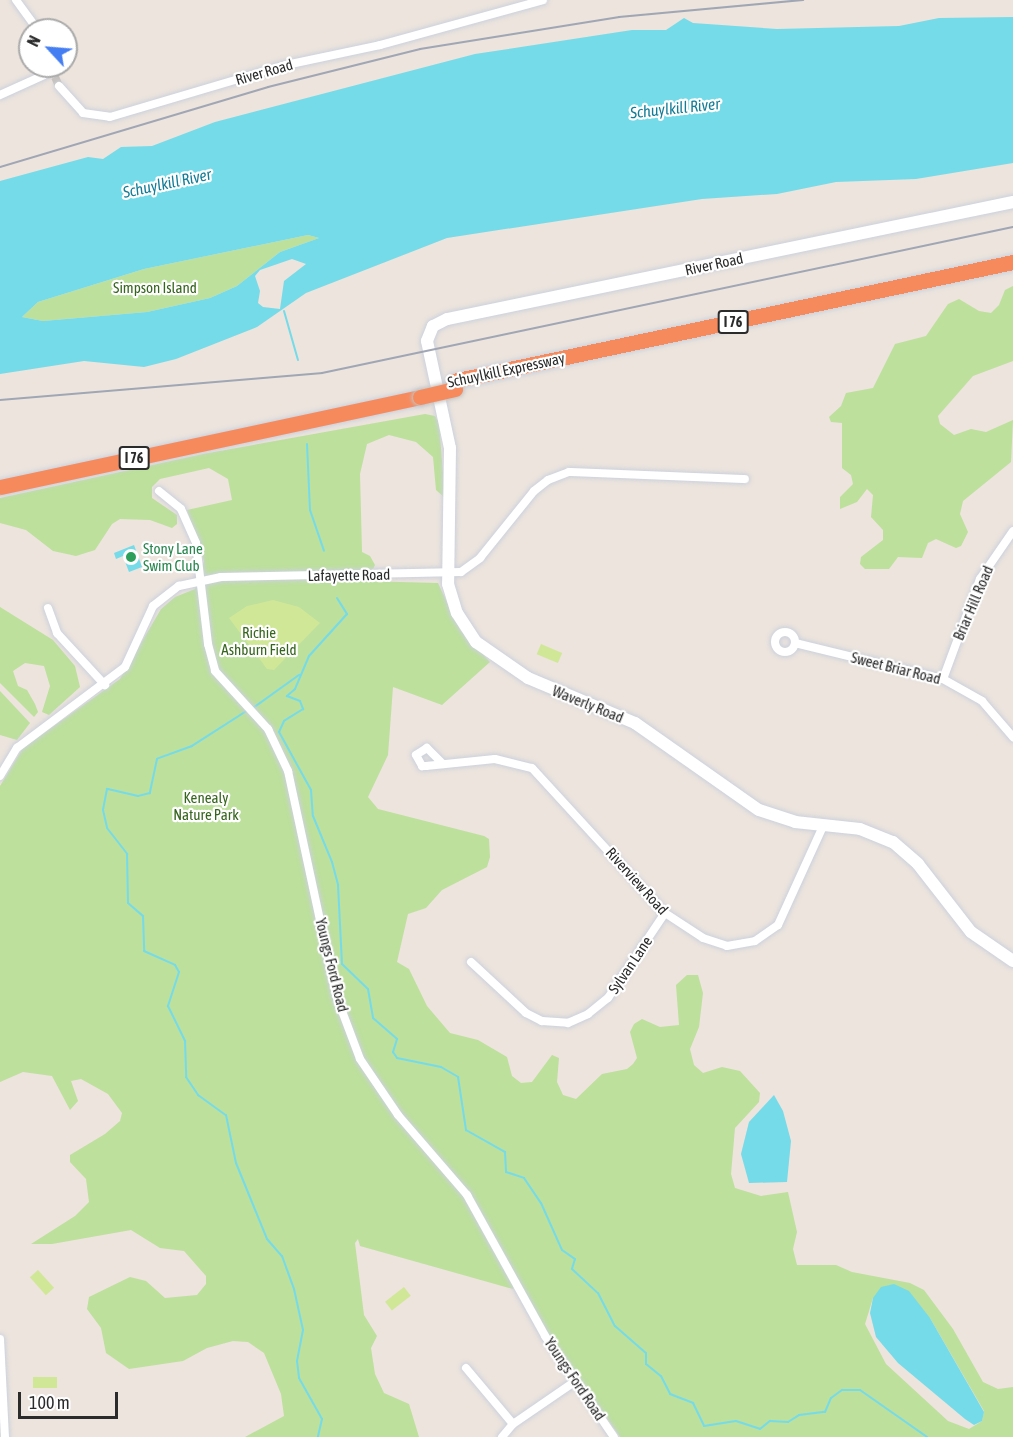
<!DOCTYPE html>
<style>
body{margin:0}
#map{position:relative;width:1013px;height:1437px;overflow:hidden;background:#ece4dd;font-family:"Asap Condensed",sans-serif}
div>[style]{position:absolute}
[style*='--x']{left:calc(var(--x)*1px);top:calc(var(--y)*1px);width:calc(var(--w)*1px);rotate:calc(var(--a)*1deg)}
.green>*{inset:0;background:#bde09c}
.pitch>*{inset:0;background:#d1e798;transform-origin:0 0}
.water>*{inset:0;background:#75dbe9}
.stream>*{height:2px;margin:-1px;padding:0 1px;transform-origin:1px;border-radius:1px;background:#75dbe9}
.street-tunnel>*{height:8px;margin-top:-4px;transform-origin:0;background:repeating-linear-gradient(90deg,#c5bfb9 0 8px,transparent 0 12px)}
.roads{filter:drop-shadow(0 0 2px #ccd1dc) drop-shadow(0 0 2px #ccd1dc)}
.street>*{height:8px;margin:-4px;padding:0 4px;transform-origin:4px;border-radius:4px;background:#fff}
.street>.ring{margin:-4px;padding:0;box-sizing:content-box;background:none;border:8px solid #fff;border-radius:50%}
.secondary>*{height:12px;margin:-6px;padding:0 6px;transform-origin:6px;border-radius:6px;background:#fff}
.highway>*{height:15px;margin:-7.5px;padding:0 7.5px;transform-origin:7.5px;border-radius:7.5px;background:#f78a5d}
.rail>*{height:2px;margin:-1px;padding:0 1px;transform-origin:1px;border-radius:1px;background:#a0a6b4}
.bridges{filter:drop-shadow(0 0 2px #c4c4c4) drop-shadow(0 0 2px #c4c4c4)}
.highway-bridge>*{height:15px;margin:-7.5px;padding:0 7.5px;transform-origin:7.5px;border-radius:7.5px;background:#f78a5d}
.dots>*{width:16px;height:16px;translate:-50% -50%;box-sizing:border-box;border:3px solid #fff;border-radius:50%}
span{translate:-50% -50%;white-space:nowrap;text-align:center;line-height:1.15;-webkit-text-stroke:4.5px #fff;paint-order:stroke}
.shield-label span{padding:2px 4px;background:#fff;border:2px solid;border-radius:4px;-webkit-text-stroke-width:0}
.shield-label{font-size:14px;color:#2b2b2b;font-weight:700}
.street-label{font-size:15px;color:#2b2b2b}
.park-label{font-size:15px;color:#36651d}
.leisure-label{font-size:15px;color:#27864d}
.left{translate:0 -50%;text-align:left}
.water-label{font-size:16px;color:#137c96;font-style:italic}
.north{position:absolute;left:18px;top:18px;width:60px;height:60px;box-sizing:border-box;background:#fff;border:2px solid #aaa;border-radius:50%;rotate:296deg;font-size:16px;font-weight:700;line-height:24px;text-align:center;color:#2b2b2b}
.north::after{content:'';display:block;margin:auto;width:21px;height:27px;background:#447ef2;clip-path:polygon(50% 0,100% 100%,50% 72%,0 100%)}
.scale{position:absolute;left:18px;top:1392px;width:100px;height:27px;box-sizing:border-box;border:3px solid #2b2b2b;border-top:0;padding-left:8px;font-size:18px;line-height:21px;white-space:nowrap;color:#2b2b2b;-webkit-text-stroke:4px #fff;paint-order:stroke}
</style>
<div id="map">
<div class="green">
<div style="clip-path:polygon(308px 235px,319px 238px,280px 252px,237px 286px,210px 298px,147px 312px,43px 321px,22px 317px,38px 302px,144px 269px)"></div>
<div style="clip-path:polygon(1013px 286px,1013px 361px,973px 376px,938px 416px,940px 424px,954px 435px,971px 429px,986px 432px,1013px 420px,1011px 462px,963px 501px,960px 514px,968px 532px,961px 546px,956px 548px,936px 539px,928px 543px,922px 558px,898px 557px,889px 569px,865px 569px,860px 564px,861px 557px,883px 540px,883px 530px,871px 517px,873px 495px,867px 489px,857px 502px,840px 509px,840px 497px,853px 484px,851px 475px,842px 468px,842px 423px,831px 422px,829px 417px,841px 406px,846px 393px,873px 388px,895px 344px,926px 336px,948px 304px,959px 299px,979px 311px,991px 313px,999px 305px,1005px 290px)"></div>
<div style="clip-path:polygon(evenodd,425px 414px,435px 416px,439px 423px,445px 498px,436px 490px,433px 457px,416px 442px,389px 435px,367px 444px,360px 474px,362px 552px,370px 556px,375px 565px,372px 571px,362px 573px,362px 581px,438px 583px,460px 630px,490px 662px,442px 705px,393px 687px,388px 755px,368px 797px,378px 809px,484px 836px,489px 839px,490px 857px,487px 867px,442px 890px,426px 908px,408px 914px,397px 962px,409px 969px,427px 1006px,450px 1033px,478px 1040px,507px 1057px,512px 1076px,521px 1083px,532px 1082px,552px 1055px,559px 1058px,557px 1082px,563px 1095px,576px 1099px,602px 1074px,627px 1069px,633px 1064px,637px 1058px,630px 1032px,634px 1024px,642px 1019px,660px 1027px,679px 1025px,676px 985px,687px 975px,698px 975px,703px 993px,699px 1027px,690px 1049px,694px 1065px,703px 1073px,722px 1067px,740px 1071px,760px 1093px,759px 1102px,735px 1128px,731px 1174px,735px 1188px,761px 1196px,788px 1192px,797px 1232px,793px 1249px,797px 1265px,836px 1265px,852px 1272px,910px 1283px,924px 1290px,953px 1329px,983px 1382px,998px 1389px,1013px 1387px,1013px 1437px,620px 1437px,544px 1328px,517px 1279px,513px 1289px,360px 1246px,358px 1239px,355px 1243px,364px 1315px,377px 1336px,371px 1348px,375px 1374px,384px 1393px,409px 1404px,419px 1437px,245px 1437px,284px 1416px,281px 1394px,264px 1353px,248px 1342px,233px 1341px,207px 1348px,183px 1361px,129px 1369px,106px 1353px,101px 1328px,87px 1309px,89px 1297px,130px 1277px,146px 1281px,165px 1298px,197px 1295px,206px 1284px,206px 1276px,184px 1251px,160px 1248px,131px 1230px,52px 1244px,31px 1244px,75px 1216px,89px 1202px,86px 1179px,70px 1162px,70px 1155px,105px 1134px,120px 1121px,122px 1113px,108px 1094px,81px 1079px,71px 1081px,78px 1101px,70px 1110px,52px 1076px,23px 1072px,0 1082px,0 786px,23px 748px,120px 679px,161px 609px,175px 597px,195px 589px,204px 561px,187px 510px,232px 500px,228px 479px,209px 468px,160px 479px,152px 487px,152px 498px,177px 515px,177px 524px,172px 528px,150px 520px,120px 519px,112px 524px,95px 550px,76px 556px,53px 551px,26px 530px,0 523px,0 498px,203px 454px,425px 414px,873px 1298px,930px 1318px,984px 1411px,982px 1421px,969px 1429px,948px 1421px,886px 1364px,865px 1324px,873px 1298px)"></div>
<div style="clip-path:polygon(0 607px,53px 640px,75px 666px,80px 687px,49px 715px,42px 712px,50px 686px,44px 666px,25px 663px,13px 671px,18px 686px,27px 690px,35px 704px,38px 712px,34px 717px,0 683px)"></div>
<div style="clip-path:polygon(0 691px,30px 723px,17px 740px,0 735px)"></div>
</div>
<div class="pitch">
<div style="clip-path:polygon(273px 600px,299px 607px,320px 623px,274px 670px,267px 669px,229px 618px,247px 606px)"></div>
<div style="left:541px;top:644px;width:23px;height:11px;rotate:23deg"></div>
<div style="left:38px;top:1270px;width:24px;height:11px;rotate:48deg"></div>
<div style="left:404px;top:1287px;width:11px;height:24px;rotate:52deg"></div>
<div style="left:57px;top:1377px;width:11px;height:24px;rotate:90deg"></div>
</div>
<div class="water">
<div style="clip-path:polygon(evenodd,1013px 17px,1013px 163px,916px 179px,836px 182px,777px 194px,702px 199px,447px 238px,306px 293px,257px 327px,176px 359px,144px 367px,84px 361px,0 374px,0 181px,88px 157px,103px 159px,121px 147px,152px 146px,215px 122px,475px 54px,632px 30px,666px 30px,684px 18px,693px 23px,777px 29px,899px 26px,939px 18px,1013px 17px,308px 235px,319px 238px,280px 252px,237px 286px,210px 298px,147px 312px,43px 321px,22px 317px,38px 302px,144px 269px,308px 235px,1013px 17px,292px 259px,306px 264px,284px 281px,280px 309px,263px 307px,258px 303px,260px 291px,255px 276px,260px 270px,292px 259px)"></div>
<div style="clip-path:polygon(134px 545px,142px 567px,129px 572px,123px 556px,116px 559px,114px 553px)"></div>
<div style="clip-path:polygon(774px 1095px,783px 1111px,791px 1141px,787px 1182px,749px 1183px,741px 1154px,749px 1122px)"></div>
<div style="clip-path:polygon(894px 1284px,909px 1291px,930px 1318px,984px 1412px,982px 1421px,974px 1425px,965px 1419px,898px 1363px,876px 1337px,870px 1313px,873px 1298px,881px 1287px)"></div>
</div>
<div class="stream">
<div style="--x:284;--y:311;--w:51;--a:74.1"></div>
<div style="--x:307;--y:444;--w:66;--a:87.4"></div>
<div style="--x:310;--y:510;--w:43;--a:71.1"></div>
<div style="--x:337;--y:598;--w:19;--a:58"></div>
<div style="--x:347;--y:614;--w:57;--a:132.1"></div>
<div style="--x:309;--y:656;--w:36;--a:113"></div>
<div style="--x:295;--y:689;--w:11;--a:139"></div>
<div style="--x:287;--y:696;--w:14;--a:21"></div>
<div style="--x:300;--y:701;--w:9;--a:69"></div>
<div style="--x:303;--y:709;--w:22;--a:148"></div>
<div style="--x:284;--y:721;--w:12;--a:114"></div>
<div style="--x:279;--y:732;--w:66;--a:61.1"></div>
<div style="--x:311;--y:790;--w:26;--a:86"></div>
<div style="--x:313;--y:816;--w:50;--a:67.6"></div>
<div style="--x:332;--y:862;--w:24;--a:75"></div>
<div style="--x:338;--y:885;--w:79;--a:87.1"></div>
<div style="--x:342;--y:964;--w:36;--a:44"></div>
<div style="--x:368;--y:989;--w:29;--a:80"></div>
<div style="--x:373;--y:1018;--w:32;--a:41"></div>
<div style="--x:397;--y:1039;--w:14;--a:107"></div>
<div style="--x:393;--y:1052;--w:7;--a:56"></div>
<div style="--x:397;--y:1058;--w:45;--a:11.6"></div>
<div style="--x:441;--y:1067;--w:20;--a:30"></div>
<div style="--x:458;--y:1077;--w:54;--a:81.4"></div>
<div style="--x:466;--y:1130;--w:45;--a:29.4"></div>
<div style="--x:505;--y:1152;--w:20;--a:87"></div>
<div style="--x:506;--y:1172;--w:19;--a:18"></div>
<div style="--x:524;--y:1178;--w:30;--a:56"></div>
<div style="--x:541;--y:1203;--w:51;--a:65.9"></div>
<div style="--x:562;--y:1250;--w:16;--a:35"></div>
<div style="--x:575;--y:1259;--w:10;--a:107"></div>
<div style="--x:572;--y:1269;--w:35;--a:43"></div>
<div style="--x:598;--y:1293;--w:37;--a:63"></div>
<div style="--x:615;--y:1326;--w:41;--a:41.1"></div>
<div style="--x:646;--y:1353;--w:11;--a:90"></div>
<div style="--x:646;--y:1364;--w:19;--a:39"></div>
<div style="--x:661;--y:1376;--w:20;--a:63"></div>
<div style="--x:670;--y:1394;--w:25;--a:21"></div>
<div style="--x:693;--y:1403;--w:25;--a:64"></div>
<div style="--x:704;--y:1426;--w:32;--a:-9"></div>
<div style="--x:736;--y:1421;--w:25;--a:18"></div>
<div style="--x:760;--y:1429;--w:13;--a:-39"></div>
<div style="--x:770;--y:1421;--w:18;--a:3"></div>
<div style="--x:788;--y:1422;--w:13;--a:-32"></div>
<div style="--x:799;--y:1415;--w:26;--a:-7"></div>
<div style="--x:825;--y:1412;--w:15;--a:-67"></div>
<div style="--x:831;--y:1398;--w:14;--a:-36"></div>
<div style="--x:842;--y:1390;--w:18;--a:0"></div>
<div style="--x:860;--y:1390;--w:82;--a:35"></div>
<div style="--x:253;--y:708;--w:57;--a:-35.7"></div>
<div style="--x:248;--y:710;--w:67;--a:147.3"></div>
<div style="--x:192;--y:746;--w:37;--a:160"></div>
<div style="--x:157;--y:759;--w:35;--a:102"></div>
<div style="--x:150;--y:793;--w:12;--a:166"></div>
<div style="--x:138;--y:796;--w:32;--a:-167"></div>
<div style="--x:107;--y:789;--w:21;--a:101"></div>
<div style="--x:103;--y:810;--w:18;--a:77"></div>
<div style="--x:107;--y:828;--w:33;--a:52"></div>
<div style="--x:127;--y:854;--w:49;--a:88.8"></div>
<div style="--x:128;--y:903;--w:20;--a:41"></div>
<div style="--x:143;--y:916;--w:35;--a:88"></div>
<div style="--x:144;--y:951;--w:34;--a:24"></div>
<div style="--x:175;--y:965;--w:8;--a:60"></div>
<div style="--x:179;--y:972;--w:36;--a:108"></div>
<div style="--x:168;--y:1006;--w:39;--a:64"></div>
<div style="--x:185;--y:1041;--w:36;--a:88"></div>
<div style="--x:186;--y:1077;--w:22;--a:56"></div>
<div style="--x:198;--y:1095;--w:34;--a:36"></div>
<div style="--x:226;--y:1115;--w:49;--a:78.2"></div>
<div style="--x:236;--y:1163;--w:82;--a:67.8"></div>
<div style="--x:267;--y:1239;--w:23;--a:49"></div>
<div style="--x:282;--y:1256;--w:35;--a:70"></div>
<div style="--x:294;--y:1289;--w:42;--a:77.6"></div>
<div style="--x:303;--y:1330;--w:32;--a:101"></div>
<div style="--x:297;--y:1361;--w:17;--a:83"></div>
<div style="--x:299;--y:1378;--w:47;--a:60.7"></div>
<div style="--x:322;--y:1419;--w:18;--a:103"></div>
</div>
<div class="street-tunnel">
<div style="--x:55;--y:77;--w:10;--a:66"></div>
</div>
<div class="roads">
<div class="street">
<div style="--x:16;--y:0;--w:37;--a:54"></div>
<div style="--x:59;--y:86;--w:36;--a:48"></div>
<div style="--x:83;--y:113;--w:27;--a:8"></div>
<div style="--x:110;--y:117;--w:184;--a:-16.5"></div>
<div style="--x:286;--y:65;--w:96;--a:-12"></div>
<div style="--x:380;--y:45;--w:169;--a:-15.4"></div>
<div style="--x:0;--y:95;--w:58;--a:-24.4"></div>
<div style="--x:159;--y:491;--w:28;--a:39"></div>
<div style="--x:181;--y:509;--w:37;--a:66"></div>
<div style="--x:196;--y:543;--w:102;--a:83.2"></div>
<div style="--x:208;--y:644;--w:28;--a:75"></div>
<div style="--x:215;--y:671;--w:79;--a:47.6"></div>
<div style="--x:268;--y:729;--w:47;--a:64.5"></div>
<div style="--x:288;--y:771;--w:229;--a:77.9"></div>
<div style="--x:336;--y:995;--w:68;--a:69.4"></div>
<div style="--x:360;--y:1059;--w:68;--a:55.8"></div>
<div style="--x:398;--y:1115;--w:106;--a:49.2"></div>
<div style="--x:467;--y:1195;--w:161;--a:61"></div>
<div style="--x:545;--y:1336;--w:122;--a:55.7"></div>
<div style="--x:48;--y:608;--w:27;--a:70"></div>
<div style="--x:57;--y:633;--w:71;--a:47.3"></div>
<div class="ring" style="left:775px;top:632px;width:12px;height:12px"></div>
<div style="--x:795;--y:643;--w:152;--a:13.7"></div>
<div style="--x:943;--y:679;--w:45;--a:29.4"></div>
<div style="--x:982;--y:701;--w:48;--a:49.3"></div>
<div style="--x:943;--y:679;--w:107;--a:-69.7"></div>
<div style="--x:980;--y:579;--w:58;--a:-55.5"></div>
<div style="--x:443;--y:764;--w:23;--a:-135"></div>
<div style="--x:427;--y:748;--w:13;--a:148"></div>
<div style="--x:416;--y:755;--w:13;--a:61"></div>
<div style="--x:422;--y:766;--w:4;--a:0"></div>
<div style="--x:426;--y:766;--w:69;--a:-5.8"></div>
<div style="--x:495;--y:759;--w:38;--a:14"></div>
<div style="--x:532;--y:768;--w:197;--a:47.5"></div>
<div style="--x:665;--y:913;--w:45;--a:33.3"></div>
<div style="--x:703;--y:938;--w:25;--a:18"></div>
<div style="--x:727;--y:946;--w:28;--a:-10"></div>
<div style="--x:755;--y:941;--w:28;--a:-35"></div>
<div style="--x:778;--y:925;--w:111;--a:-65.5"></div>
<div style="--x:0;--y:776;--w:33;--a:-59"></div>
<div style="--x:17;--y:748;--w:135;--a:-36.9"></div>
<div style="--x:125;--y:667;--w:67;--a:-65.3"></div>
<div style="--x:153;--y:606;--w:33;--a:-38"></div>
<div style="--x:179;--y:586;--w:43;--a:-12.1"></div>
<div style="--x:221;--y:577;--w:240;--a:-1.2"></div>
<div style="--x:461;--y:572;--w:24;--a:-36"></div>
<div style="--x:480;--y:558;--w:86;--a:-51.1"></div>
<div style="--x:534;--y:491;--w:18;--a:-38"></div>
<div style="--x:548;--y:480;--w:22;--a:-21"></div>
<div style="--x:569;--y:472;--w:176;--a:2.3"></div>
<div style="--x:471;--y:962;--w:75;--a:42.8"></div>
<div style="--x:526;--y:1013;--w:18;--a:27"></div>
<div style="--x:542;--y:1021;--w:26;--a:4"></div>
<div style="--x:568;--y:1023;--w:22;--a:-24"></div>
<div style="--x:588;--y:1014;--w:26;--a:-39"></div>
<div style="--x:608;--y:998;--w:102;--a:-56.2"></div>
<div style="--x:0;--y:1339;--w:98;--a:87.1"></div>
<div style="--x:466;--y:1368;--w:73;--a:50"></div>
<div style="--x:502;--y:1437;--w:17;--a:-50"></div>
<div style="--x:513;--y:1424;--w:74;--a:-34.5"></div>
</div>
<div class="secondary">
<div style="--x:1013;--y:202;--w:578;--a:168.32"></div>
<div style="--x:447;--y:319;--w:16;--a:153"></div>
<div style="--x:433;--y:326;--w:16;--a:112"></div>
<div style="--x:427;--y:341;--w:109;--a:77.9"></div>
<div style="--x:450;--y:448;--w:136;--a:90.8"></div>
<div style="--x:448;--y:584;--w:30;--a:73"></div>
<div style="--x:457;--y:613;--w:35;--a:57"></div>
<div style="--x:476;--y:642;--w:63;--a:34.7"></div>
<div style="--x:528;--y:678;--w:116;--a:22.8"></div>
<div style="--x:635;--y:723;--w:151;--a:35.1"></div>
<div style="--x:759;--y:810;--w:38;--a:18"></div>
<div style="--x:795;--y:822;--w:65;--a:6.1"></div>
<div style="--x:860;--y:829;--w:35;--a:22"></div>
<div style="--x:893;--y:842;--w:33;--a:41"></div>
<div style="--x:918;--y:864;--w:86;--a:52.1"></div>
<div style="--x:971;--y:932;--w:51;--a:34.6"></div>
</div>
<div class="highway">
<div style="--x:453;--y:381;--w:573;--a:-12"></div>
<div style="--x:0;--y:487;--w:430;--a:-12.1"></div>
</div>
</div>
<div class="rail">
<div style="--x:0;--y:167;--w:280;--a:-16.6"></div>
<div style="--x:268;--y:87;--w:157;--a:-14"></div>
<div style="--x:420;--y:49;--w:202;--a:-9.1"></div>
<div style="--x:619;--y:17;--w:185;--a:-5.3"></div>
<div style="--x:0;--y:400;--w:323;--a:-4.8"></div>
<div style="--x:322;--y:373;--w:706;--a:-11.93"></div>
</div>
<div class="bridges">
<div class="highway-bridge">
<div style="--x:420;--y:397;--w:36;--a:-13"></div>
</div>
</div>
<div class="dots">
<div style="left:131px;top:557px;background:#2e9e5b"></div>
</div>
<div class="shield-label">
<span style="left:733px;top:322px">I 76</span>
<span style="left:134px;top:458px">I 76</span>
</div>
<div class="street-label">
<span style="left:264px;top:72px;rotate:-16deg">River Road</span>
<span style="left:714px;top:264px;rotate:-12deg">River Road</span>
<span style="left:506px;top:370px;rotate:-12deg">Schuylkill Expressway</span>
<span style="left:349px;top:575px;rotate:-1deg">Lafayette Road</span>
<span style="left:973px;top:603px;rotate:-67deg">Briar Hill Road</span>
<span style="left:896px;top:668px;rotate:14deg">Sweet Briar Road</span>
<span style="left:588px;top:704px;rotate:22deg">Waverly Road</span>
<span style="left:637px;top:881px;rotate:48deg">Riverview Road</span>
<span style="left:332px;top:965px;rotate:76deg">Youngs Ford Road</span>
<span style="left:630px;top:965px;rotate:-56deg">Sylvan Lane</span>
<span style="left:575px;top:1379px;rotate:56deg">Youngs Ford Road</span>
</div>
<div class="park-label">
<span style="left:155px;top:288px">Simpson Island</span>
<span style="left:259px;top:641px">Richie<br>Ashburn Field</span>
<span style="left:206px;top:806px">Kenealy<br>Nature Park</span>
</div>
<div class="leisure-label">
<span class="left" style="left:143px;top:557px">Stony Lane<br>Swim Club</span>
</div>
<div class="water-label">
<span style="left:675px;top:108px;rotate:-6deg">Schuylkill River</span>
<span style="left:167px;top:183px;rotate:-12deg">Schuylkill River</span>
</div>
<div class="north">N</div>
<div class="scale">100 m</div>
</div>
